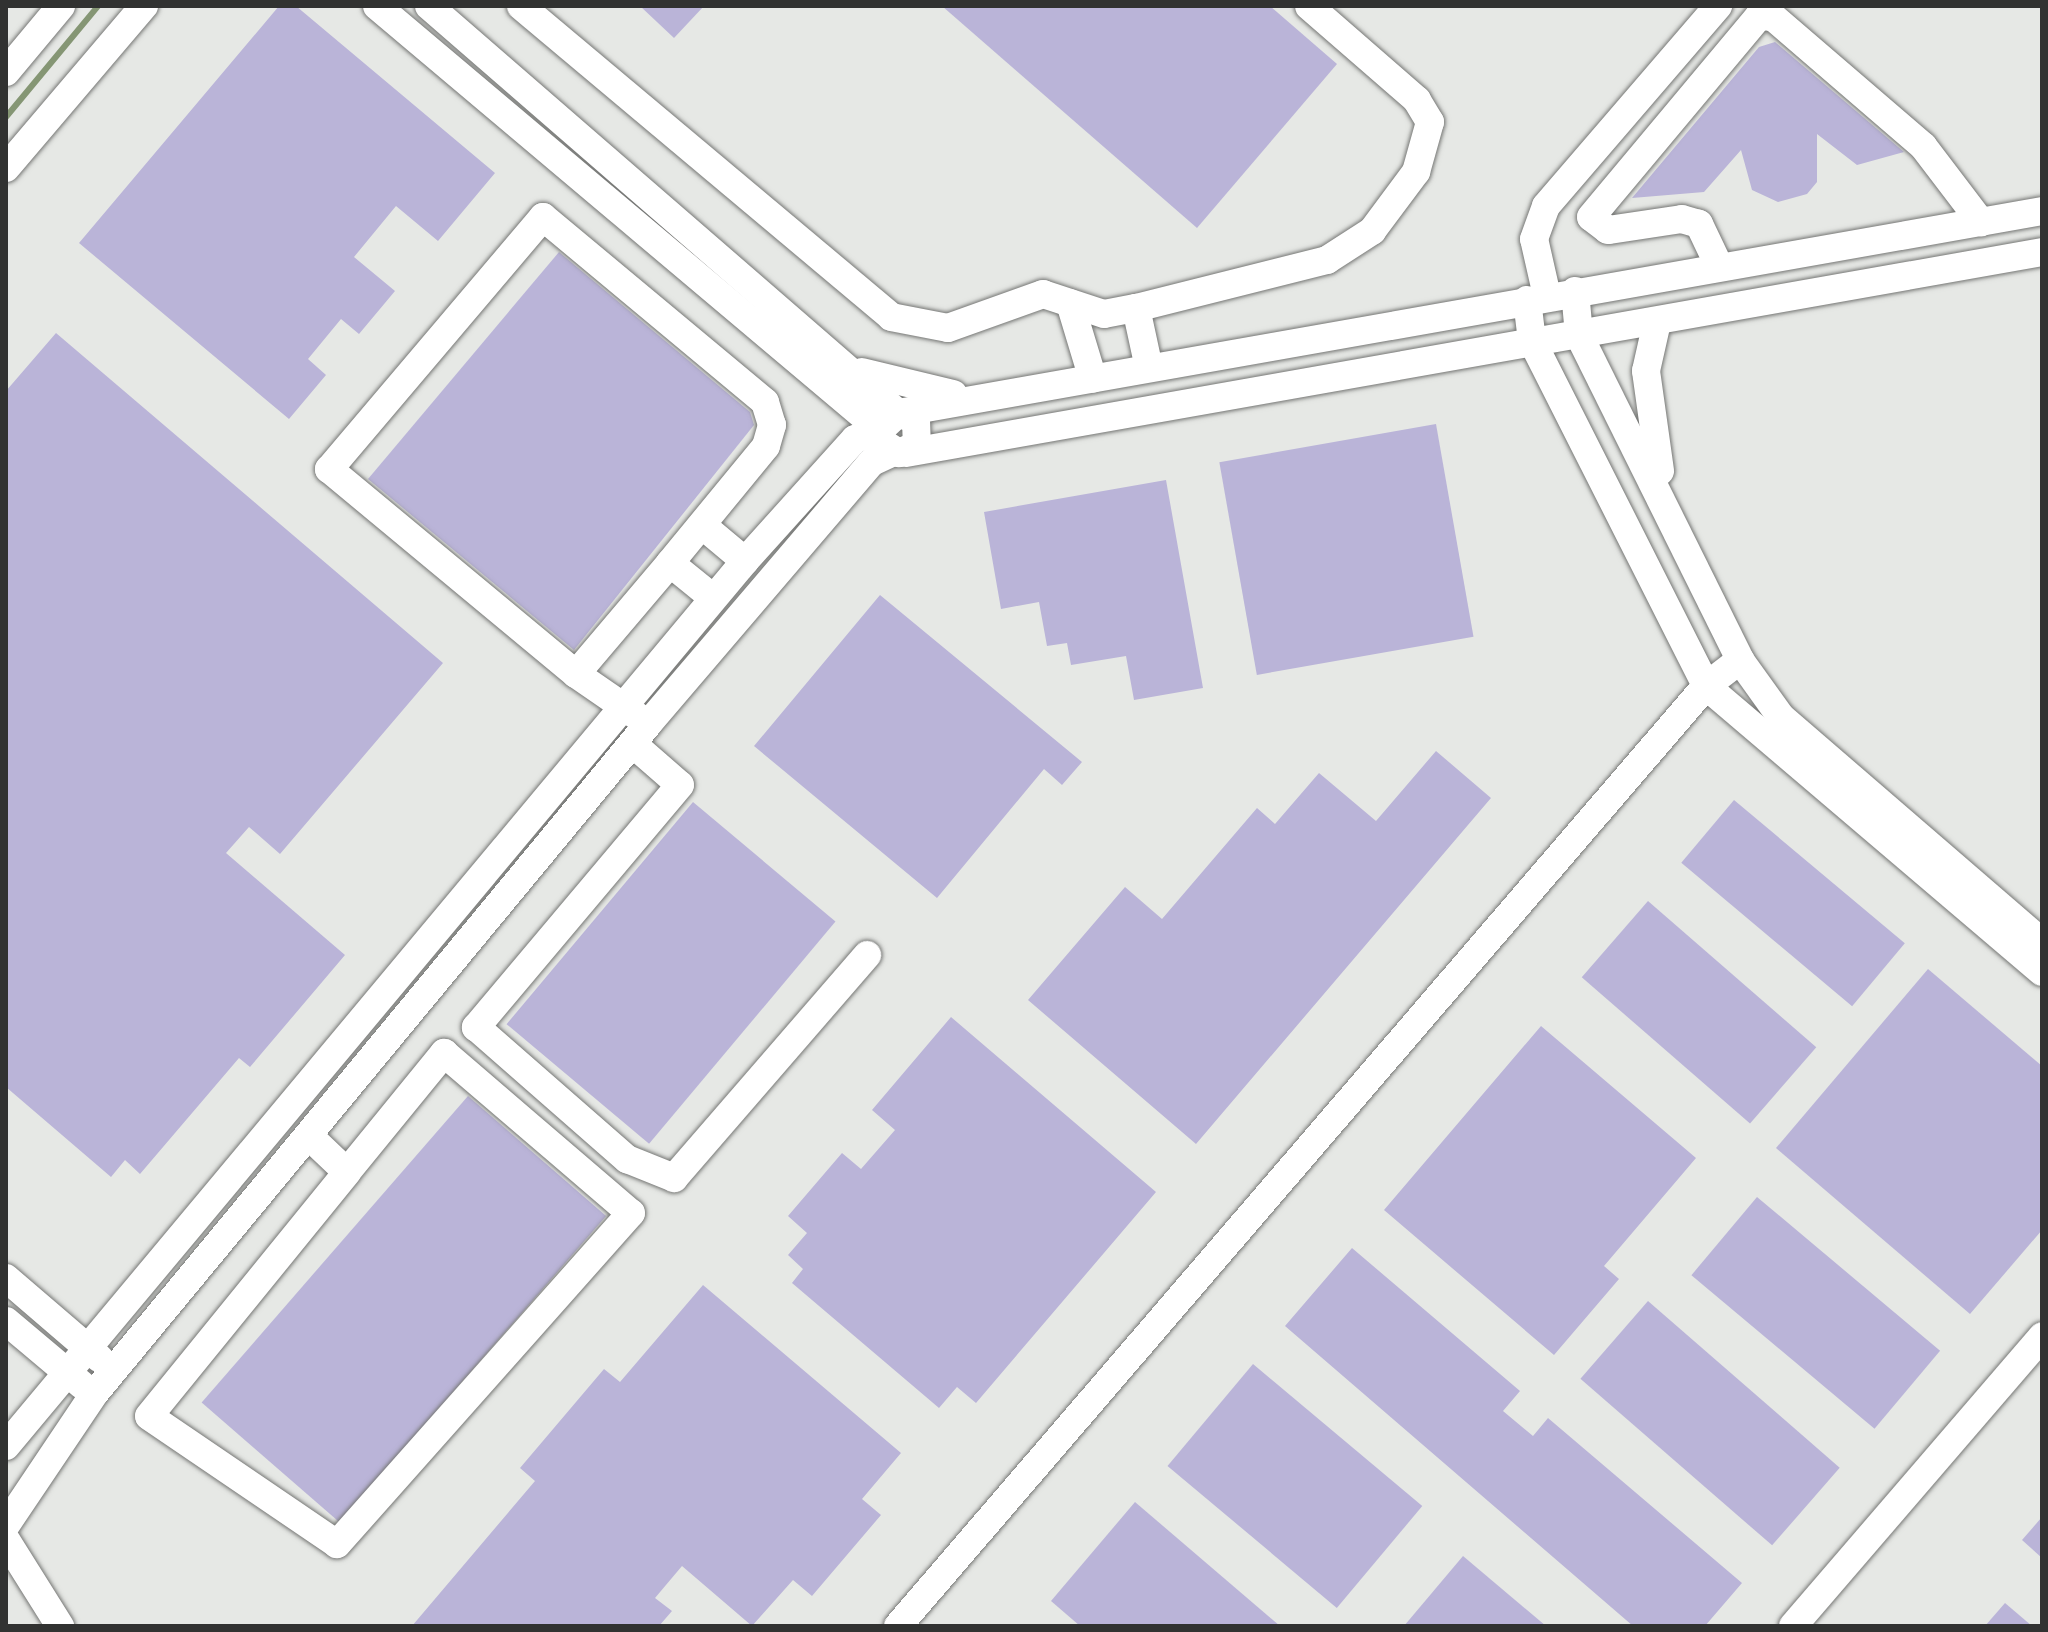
<!DOCTYPE html>
<style>
body{margin:0}
#map{position:relative;width:2048px;height:1632px;overflow:hidden;background:#e6e8e5;font-family:Karla,sans-serif}
div>[style]{position:absolute}
[style*='--x']{left:calc(var(--x)*1px);top:calc(var(--y)*1px);width:calc(var(--w)*1px);rotate:calc(var(--a)*1deg)}
.stream>*{height:6px;margin:-3px;padding:0 3px;transform-origin:3px;border-radius:3px;background:#859674}
.building>*{inset:0;background:#bab4d8;transform-origin:0 0}
.roads{filter:drop-shadow(0 0 2px #757674) drop-shadow(0 0 2px #757674)}
.minor>*{height:28px;margin:-14px;padding:0 14px;transform-origin:14px;border-radius:14px;background:#fff}
span{translate:-50% -50%;white-space:nowrap;text-align:center;line-height:1.15;-webkit-text-stroke:8px #e6e8e5;paint-order:stroke}
.frame{position:absolute;inset:0;border:8px solid #313231;pointer-events:none}
</style>
<div id="map">
<div class="stream">
<div style="--x:6;--y:117;--w:144;--a:-50.3"></div>
</div>
<div class="building">
<div style="clip-path:polygon(279px 6px,296px 6px,495px 173px,438px 241px,396px 206px,354px 257px,395px 291px,359px 334px,341px 319px,308px 359px,326px 375px,289px 419px,79px 243px)"></div>
<div style="clip-path:polygon(640px 6px,704px 6px,674px 38px)"></div>
<div style="clip-path:polygon(942px 6px,1270px 6px,1337px 64px,1197px 228px)"></div>
<div style="clip-path:polygon(1775px 42px,1904px 152px,1857px 165px,1817px 134px,1817px 182px,1807px 194px,1778px 202px,1752px 190px,1741px 150px,1704px 192px,1632px 198px,1759px 47px)"></div>
<div style="clip-path:polygon(559px 252px,750px 412px,754px 425px,574px 650px,368px 479px)"></div>
<div style="clip-path:polygon(56px 333px,443px 663px,280px 854px,249px 827px,226px 853px,345px 955px,250px 1067px,239px 1058px,140px 1174px,125px 1160px,111px 1177px,6px 1087px,6px 391px)"></div>
<div style="left:1436px;top:424px;width:216px;height:220px;rotate:80deg"></div>
<div style="clip-path:polygon(1166px 480px,1203px 688px,1134px 700px,1126px 656px,1071px 665px,1067px 643px,1047px 646px,1039px 602px,1001px 609px,984px 512px)"></div>
<div style="clip-path:polygon(880px 595px,1082px 762px,1062px 785px,1044px 769px,937px 898px,754px 746px)"></div>
<div style="clip-path:polygon(1436px 751px,1491px 798px,1196px 1144px,1028px 1000px,1125px 887px,1162px 919px,1257px 808px,1275px 824px,1319px 773px,1376px 821px)"></div>
<div style="left:1734px;top:800px;width:223px;height:82px;rotate:40deg"></div>
<div style="left:693px;top:802px;width:186px;height:290px;rotate:40deg"></div>
<div style="left:1648px;top:901px;width:223px;height:101px;rotate:41deg"></div>
<div style="clip-path:polygon(1928px 969px,2042px 1066px,2042px 1230px,1970px 1314px,1776px 1148px)"></div>
<div style="clip-path:polygon(951px 1017px,1156px 1192px,976px 1403px,957px 1387px,939px 1408px,792px 1283px,803px 1269px,788px 1255px,807px 1233px,788px 1216px,842px 1153px,861px 1169px,895px 1130px,872px 1110px)"></div>
<div style="clip-path:polygon(1541px 1026px,1696px 1158px,1604px 1266px,1619px 1279px,1554px 1355px,1384px 1210px)"></div>
<div style="left:468px;top:1096px;width:183px;height:406px;rotate:41deg"></div>
<div style="left:1757px;top:1197px;width:239px;height:102px;rotate:40deg"></div>
<div style="clip-path:polygon(1352px 1248px,1520px 1391px,1503px 1411px,1533px 1436px,1548px 1418px,1742px 1583px,1705px 1626px,1633px 1626px,1285px 1326px)"></div>
<div style="clip-path:polygon(703px 1285px,901px 1453px,862px 1499px,881px 1515px,812px 1596px,793px 1580px,752px 1626px,682px 1566px,655px 1598px,672px 1611px,659px 1626px,412px 1626px,535px 1481px,520px 1468px,604px 1369px,620px 1382px)"></div>
<div style="left:1648px;top:1301px;width:254px;height:103px;rotate:41deg"></div>
<div style="left:1253px;top:1364px;width:221px;height:133px;rotate:40deg"></div>
<div style="clip-path:polygon(1135px 1502px,1280px 1626px,1080px 1626px,1051px 1601px)"></div>
<div style="clip-path:polygon(2042px 1517px,2042px 1558px,2022px 1540px)"></div>
<div style="clip-path:polygon(1463px 1556px,1546px 1626px,1404px 1626px)"></div>
<div style="clip-path:polygon(2005px 1603px,2032px 1626px,1985px 1626px)"></div>
</div>
<div class="roads">
<div class="minor">
<div style="--x:377;--y:6;--w:658;--a:40.13"></div>
<div style="--x:429;--y:6;--w:621;--a:40.95"></div>
<div style="--x:898;--y:413;--w:19;--a:21"></div>
<div style="--x:916;--y:420;--w:25;--a:88"></div>
<div style="--x:917;--y:445;--w:20;--a:156"></div>
<div style="--x:899;--y:453;--w:19;--a:-148"></div>
<div style="--x:883;--y:443;--w:13;--a:-103"></div>
<div style="--x:880;--y:430;--w:25;--a:-43"></div>
<div style="--x:898;--y:413;--w:1162;--a:-10.01"></div>
<div style="--x:521;--y:6;--w:483;--a:40"></div>
<div style="--x:891;--y:317;--w:58;--a:10.9"></div>
<div style="--x:948;--y:328;--w:101;--a:-19.7"></div>
<div style="--x:1043;--y:294;--w:64;--a:18.2"></div>
<div style="--x:1104;--y:314;--w:33;--a:-11"></div>
<div style="--x:1136;--y:308;--w:197;--a:-14.1"></div>
<div style="--x:1327;--y:260;--w:54;--a:-32.8"></div>
<div style="--x:1372;--y:231;--w:74;--a:-53.3"></div>
<div style="--x:1416;--y:172;--w:52;--a:-74.4"></div>
<div style="--x:1430;--y:122;--w:26;--a:-121"></div>
<div style="--x:1417;--y:100;--w:143;--a:-139"></div>
<div style="--x:6;--y:72;--w:86;--a:-50.2"></div>
<div style="--x:6;--y:168;--w:213;--a:-49.6"></div>
<div style="--x:1719;--y:266;--w:47;--a:-115.5"></div>
<div style="--x:1699;--y:224;--w:18;--a:-164"></div>
<div style="--x:1682;--y:219;--w:75;--a:171.5"></div>
<div style="--x:1608;--y:230;--w:21;--a:-143"></div>
<div style="--x:1591;--y:217;--w:262;--a:-50.1"></div>
<div style="--x:1759;--y:16;--w:14;--a:4"></div>
<div style="--x:1773;--y:17;--w:198;--a:40.7"></div>
<div style="--x:1923;--y:146;--w:96;--a:52.7"></div>
<div style="--x:1575;--y:291;--w:44;--a:84.8"></div>
<div style="--x:1579;--y:335;--w:363;--a:63.6"></div>
<div style="--x:1740;--y:660;--w:70;--a:54.3"></div>
<div style="--x:1781;--y:717;--w:345;--a:40.8"></div>
<div style="--x:1547;--y:296;--w:58;--a:-102.8"></div>
<div style="--x:1534;--y:239;--w:35;--a:-70"></div>
<div style="--x:1546;--y:206;--w:264;--a:-49.3"></div>
<div style="--x:1527;--y:300;--w:41;--a:83"></div>
<div style="--x:1532;--y:341;--w:386;--a:63.2"></div>
<div style="--x:1706;--y:686;--w:441;--a:40.4"></div>
<div style="--x:1070;--y:303;--w:79;--a:73.2"></div>
<div style="--x:1136;--y:308;--w:61;--a:77.8"></div>
<div style="--x:1657;--y:322;--w:50;--a:102.7"></div>
<div style="--x:1646;--y:371;--w:101;--a:82"></div>
<div style="--x:862;--y:372;--w:94;--a:13.6"></div>
<div style="--x:906;--y:453;--w:1154;--a:-10.03"></div>
<div style="--x:702;--y:525;--w:56;--a:39.9"></div>
<div style="--x:670;--y:563;--w:151;--a:-50.6"></div>
<div style="--x:766;--y:446;--w:22;--a:-74"></div>
<div style="--x:772;--y:425;--w:24;--a:-107"></div>
<div style="--x:765;--y:402;--w:289;--a:-140.2"></div>
<div style="--x:543;--y:217;--w:331;--a:130.3"></div>
<div style="--x:329;--y:469;--w:321;--a:39.7"></div>
<div style="--x:576;--y:674;--w:145;--a:-49.7"></div>
<div style="--x:670;--y:563;--w:55;--a:39.1"></div>
<div style="--x:576;--y:674;--w:74;--a:34.5"></div>
<div style="--x:633;--y:744;--w:62;--a:41.1"></div>
<div style="--x:680;--y:785;--w:317;--a:130.1"></div>
<div style="--x:476;--y:1027;--w:201;--a:41.2"></div>
<div style="--x:627;--y:1159;--w:51;--a:22"></div>
<div style="--x:674;--y:1178;--w:295;--a:-49.1"></div>
<div style="--x:309;--y:1136;--w:52;--a:43.5"></div>
<div style="--x:347;--y:1172;--w:154;--a:-50.8"></div>
<div style="--x:444;--y:1053;--w:246;--a:40.6"></div>
<div style="--x:631;--y:1213;--w:443;--a:131.6"></div>
<div style="--x:337;--y:1544;--w:227;--a:-145.8"></div>
<div style="--x:149;--y:1416;--w:314;--a:-50.9"></div>
<div style="--x:6;--y:1278;--w:123;--a:40.7"></div>
<div style="--x:6;--y:1321;--w:99;--a:40.1"></div>
<div style="--x:6;--y:1446;--w:1153;--a:-50.14"></div>
<div style="--x:745;--y:561;--w:164;--a:-48"></div>
<div style="--x:855;--y:439;--w:27;--a:-20"></div>
<div style="--x:6;--y:1525;--w:158;--a:-56.1"></div>
<div style="--x:94;--y:1394;--w:869;--a:-50.41"></div>
<div style="--x:648;--y:724;--w:345;--a:-49.5"></div>
<div style="--x:872;--y:462;--w:23;--a:-25"></div>
<div style="--x:6;--y:1540;--w:102;--a:57.9"></div>
<div style="--x:898;--y:1626;--w:1240;--a:-49.32"></div>
<div style="--x:1706;--y:686;--w:43;--a:-37.4"></div>
<div style="--x:1793;--y:1626;--w:382;--a:-49.3"></div>
</div>
</div>
<div class="frame"></div>
</div>
